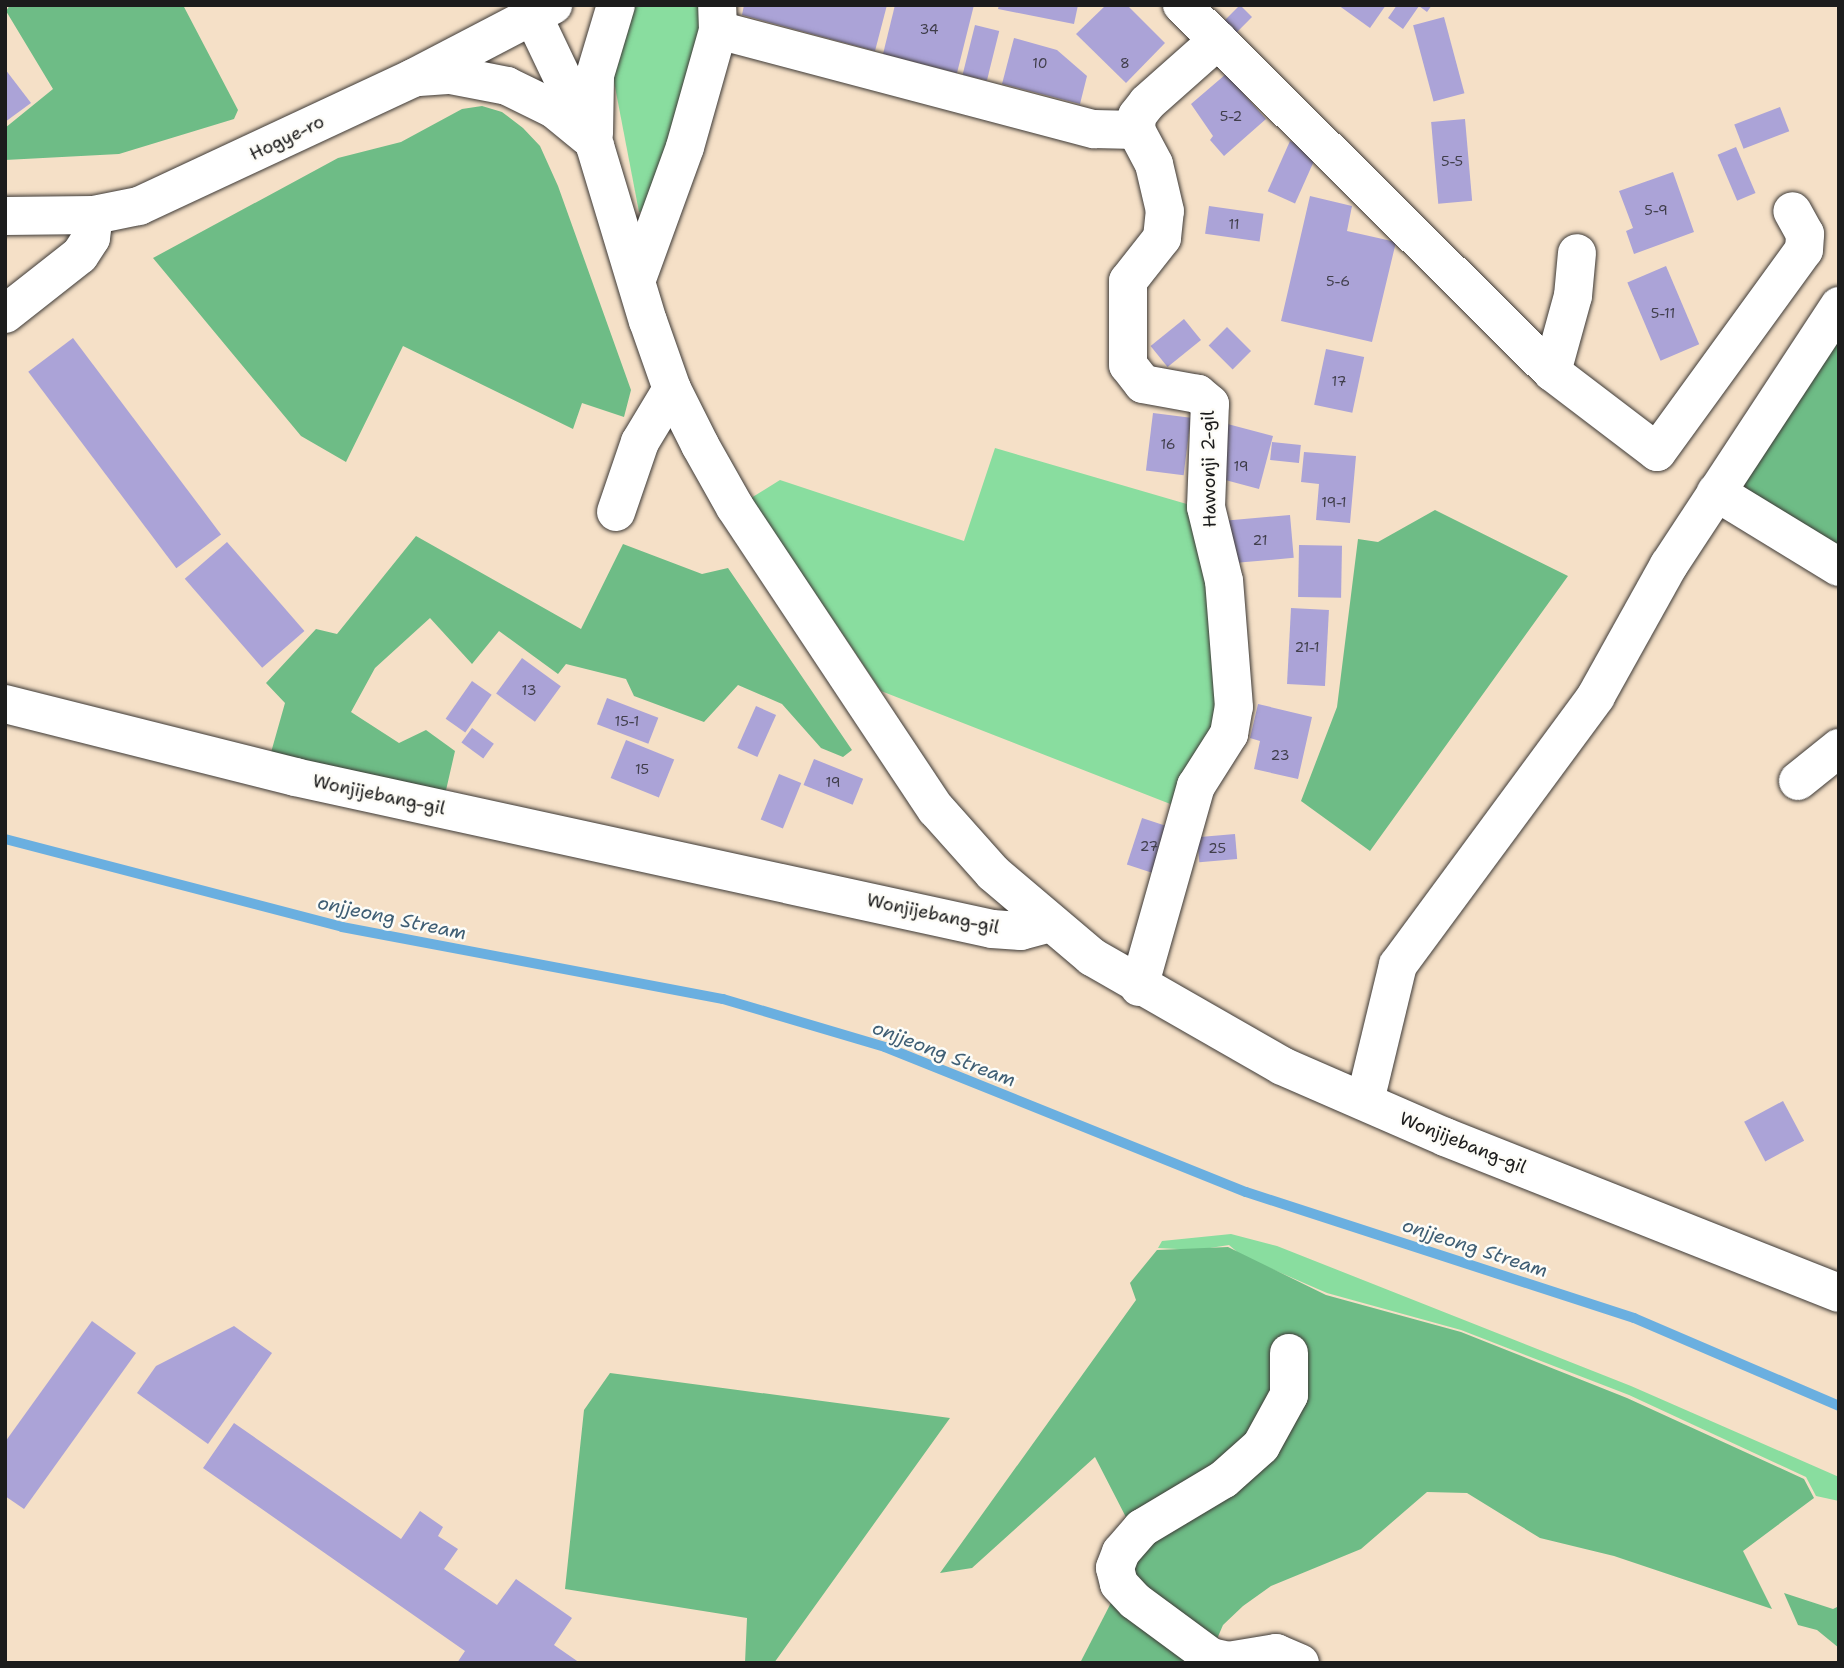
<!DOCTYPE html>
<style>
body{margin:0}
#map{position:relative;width:1844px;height:1668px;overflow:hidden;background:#f5e0c7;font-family:"Shantell Sans",sans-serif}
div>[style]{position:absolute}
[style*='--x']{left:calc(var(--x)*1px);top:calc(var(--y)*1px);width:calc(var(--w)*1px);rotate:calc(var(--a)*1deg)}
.green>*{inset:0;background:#89dd9f}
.forest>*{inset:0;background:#6ebc86}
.stream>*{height:10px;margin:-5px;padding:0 5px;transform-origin:5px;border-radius:5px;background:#6aafe0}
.building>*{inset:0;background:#aba3d7;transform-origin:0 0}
.roads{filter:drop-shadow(0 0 2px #3d3936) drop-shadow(0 0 2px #3d3936)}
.minor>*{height:38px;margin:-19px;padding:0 19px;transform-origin:19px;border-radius:19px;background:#fff}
span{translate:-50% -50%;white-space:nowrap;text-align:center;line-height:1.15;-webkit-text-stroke:5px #fdfcf7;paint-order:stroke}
.number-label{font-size:14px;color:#403e4b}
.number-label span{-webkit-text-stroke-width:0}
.street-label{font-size:18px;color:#1c1c1c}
.water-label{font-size:19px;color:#3f5e74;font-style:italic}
.frame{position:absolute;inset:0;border:7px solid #1c1c1c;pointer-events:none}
</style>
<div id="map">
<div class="green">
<div style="clip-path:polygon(634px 5px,701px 5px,702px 32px,649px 210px,639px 212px,611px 66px)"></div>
<div style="clip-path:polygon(995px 448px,1197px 507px,1228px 704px,1178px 807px,881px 691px,751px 498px,780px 480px,964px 541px)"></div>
<div style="clip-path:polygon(1231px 1234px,1277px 1246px,1631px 1386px,1839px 1477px,1839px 1501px,1816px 1496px,1806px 1477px,1629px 1395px,1461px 1330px,1327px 1293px,1242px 1256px,1229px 1245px,1197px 1250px,1158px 1248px,1162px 1241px)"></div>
</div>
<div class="forest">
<div style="clip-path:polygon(10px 5px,183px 5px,238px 110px,234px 119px,119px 154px,5px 160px,5px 128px,53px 89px,6px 11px)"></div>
<div style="clip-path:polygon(482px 106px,502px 112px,523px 128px,540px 146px,558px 186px,631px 390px,624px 417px,582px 403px,573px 429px,403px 346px,346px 462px,301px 436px,153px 258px,338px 158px,401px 142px,462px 109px)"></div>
<div style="clip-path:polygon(1839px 324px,1839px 557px,1747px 503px,1744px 483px)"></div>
<div style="clip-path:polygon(1435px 510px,1568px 576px,1370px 851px,1301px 801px,1337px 707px,1358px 539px,1378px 542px)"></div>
<div style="clip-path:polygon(416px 536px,581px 629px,623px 544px,702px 574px,728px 568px,852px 750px,843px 757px,821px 748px,782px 704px,738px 685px,704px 722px,634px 696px,626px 679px,566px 664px,558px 674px,499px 631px,472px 664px,430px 618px,375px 668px,351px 712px,399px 743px,426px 730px,455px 751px,444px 799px,270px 756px,285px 703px,266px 683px,316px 629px,337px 634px)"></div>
<div style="clip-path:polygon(1228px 1247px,1326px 1295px,1461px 1332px,1627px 1398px,1804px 1479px,1814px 1498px,1743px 1551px,1772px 1609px,1614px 1556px,1540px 1538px,1467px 1493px,1427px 1492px,1361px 1549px,1271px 1586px,1243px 1606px,1223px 1625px,1211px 1653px,1130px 1583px,1131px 1527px,1095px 1457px,972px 1568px,940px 1573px,1136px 1300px,1130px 1283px,1157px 1250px)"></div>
<div style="clip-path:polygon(610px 1373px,950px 1418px,774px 1663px,745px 1663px,747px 1618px,565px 1589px,584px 1410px)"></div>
<div style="clip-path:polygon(1784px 1593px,1833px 1609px,1839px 1606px,1839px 1648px,1817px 1630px,1798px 1625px)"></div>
<div style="clip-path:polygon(1115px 1595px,1201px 1663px,1080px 1663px)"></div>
</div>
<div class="stream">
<div style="--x:5;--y:839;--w:348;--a:14.6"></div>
<div style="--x:342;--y:927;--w:388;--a:10.7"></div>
<div style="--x:723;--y:999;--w:169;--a:16.5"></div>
<div style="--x:885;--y:1047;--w:389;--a:21.9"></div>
<div style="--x:1246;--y:1192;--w:408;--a:18"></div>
<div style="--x:1634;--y:1318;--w:223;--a:23.2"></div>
</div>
<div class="building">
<div style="clip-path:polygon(744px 5px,887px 5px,875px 51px,742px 15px)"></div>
<div style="clip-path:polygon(895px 5px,974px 5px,957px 73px,883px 54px)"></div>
<div style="clip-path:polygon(999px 5px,1078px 5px,1074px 24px,998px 9px)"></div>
<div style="clip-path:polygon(1106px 5px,1127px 5px,1165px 43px,1126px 83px,1076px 34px)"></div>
<div style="left:1240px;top:5px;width:17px;height:25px;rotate:45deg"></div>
<div style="clip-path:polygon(1338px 5px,1386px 5px,1370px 28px)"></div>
<div style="clip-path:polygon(1397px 5px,1432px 5px,1427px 12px,1419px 6px,1403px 29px,1388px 18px)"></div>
<div style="left:1444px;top:17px;width:79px;height:32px;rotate:75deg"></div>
<div style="left:975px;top:25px;width:25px;height:51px;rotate:14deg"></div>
<div style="clip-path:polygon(1014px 38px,1057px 50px,1087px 76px,1080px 104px,1002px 84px)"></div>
<div style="clip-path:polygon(5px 69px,31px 103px,5px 122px)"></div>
<div style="clip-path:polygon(1226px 74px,1266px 119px,1224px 156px,1210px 140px,1213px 136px,1191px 104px)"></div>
<div style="left:1780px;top:107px;width:26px;height:49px;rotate:69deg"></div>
<div style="left:1465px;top:119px;width:82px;height:34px;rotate:85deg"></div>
<div style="left:1290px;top:141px;width:30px;height:55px;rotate:24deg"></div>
<div style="left:1736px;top:147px;width:50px;height:20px;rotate:67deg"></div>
<div style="clip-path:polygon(1673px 172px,1694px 232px,1634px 254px,1626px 231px,1633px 228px,1619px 191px)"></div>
<div style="clip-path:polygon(1310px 196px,1352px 206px,1347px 231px,1396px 242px,1372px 342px,1281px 321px)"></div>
<div style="left:1209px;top:206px;width:55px;height:28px;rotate:8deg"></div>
<div style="left:1666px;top:266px;width:85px;height:42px;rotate:67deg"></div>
<div style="left:1184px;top:319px;width:27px;height:43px;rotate:51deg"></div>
<div style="left:1227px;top:327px;width:34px;height:26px;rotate:45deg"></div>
<div style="left:73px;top:338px;width:246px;height:56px;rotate:53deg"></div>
<div style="left:1326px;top:349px;width:39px;height:57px;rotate:12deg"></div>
<div style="left:1153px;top:413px;width:38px;height:58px;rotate:7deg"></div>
<div style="clip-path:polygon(1220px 422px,1273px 436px,1259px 489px,1214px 477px)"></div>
<div style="left:1272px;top:442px;width:29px;height:18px;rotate:6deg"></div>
<div style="clip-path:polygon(1304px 452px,1356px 456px,1350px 523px,1316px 520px,1319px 484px,1301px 482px)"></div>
<div style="left:1290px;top:515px;width:43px;height:63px;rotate:85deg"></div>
<div style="left:227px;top:542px;width:118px;height:56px;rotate:49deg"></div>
<div style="left:1299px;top:545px;width:43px;height:52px;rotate:1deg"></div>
<div style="left:1291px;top:608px;width:38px;height:76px;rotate:3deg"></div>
<div style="left:522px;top:658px;width:48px;height:44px;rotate:36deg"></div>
<div style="left:472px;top:681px;width:24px;height:46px;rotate:35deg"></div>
<div style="left:607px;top:698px;width:55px;height:28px;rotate:21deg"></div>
<div style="clip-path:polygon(1258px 704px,1312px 717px,1298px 779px,1254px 769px,1260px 741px,1250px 738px)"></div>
<div style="left:756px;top:706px;width:22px;height:46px;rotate:24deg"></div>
<div style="left:472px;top:728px;width:27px;height:18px;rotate:36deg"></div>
<div style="left:626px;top:740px;width:52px;height:41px;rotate:22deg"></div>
<div style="left:814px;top:759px;width:53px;height:28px;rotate:22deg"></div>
<div style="left:779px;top:774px;width:24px;height:49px;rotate:22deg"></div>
<div style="left:1142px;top:818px;width:32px;height:49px;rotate:18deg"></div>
<div style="left:1235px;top:834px;width:25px;height:38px;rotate:85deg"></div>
<div style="left:1783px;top:1101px;width:45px;height:44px;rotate:62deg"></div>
<div style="clip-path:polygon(92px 1321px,136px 1353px,24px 1509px,5px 1496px,5px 1442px)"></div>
<div style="clip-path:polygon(234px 1326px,272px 1353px,208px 1444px,137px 1393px,156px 1366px)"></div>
<div style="clip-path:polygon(234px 1423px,401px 1539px,420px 1511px,443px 1527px,438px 1536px,458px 1549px,444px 1569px,497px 1605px,516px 1579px,572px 1618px,554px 1645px,580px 1663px,457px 1663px,465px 1651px,203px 1468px)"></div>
</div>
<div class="roads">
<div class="minor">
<div style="--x:1182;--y:5;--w:521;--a:44.77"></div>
<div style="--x:1552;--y:372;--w:132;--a:37.3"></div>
<div style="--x:1657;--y:452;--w:250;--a:-54"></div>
<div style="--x:1804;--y:250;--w:16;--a:-86"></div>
<div style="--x:1805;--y:234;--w:26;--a:-119"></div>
<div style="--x:533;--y:16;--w:144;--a:64.5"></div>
<div style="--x:595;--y:146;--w:183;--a:73.2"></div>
<div style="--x:648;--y:321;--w:72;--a:70.6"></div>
<div style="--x:672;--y:389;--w:63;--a:63.4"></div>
<div style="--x:700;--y:445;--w:71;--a:60.6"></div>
<div style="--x:735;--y:507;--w:363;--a:56.4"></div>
<div style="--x:936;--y:809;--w:86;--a:48.3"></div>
<div style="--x:993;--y:873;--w:130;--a:40.3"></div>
<div style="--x:1092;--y:957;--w:219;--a:29.8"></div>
<div style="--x:1282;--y:1066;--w:178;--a:23.5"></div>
<div style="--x:1445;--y:1137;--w:424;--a:21.6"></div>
<div style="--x:718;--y:30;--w:389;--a:14.8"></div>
<div style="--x:1094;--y:129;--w:42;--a:1.4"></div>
<div style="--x:419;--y:77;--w:32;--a:-4"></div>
<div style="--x:451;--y:75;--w:57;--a:11.1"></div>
<div style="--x:507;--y:86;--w:52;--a:26.1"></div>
<div style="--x:554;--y:109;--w:43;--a:39.3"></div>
<div style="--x:594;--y:134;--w:59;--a:-89"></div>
<div style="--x:595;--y:75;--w:73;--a:-73.3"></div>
<div style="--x:5;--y:216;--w:89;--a:-0.6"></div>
<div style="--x:94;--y:215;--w:46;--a:-11.3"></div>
<div style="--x:139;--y:206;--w:302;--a:-25"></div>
<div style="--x:413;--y:78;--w:158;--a:-27.5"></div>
<div style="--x:637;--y:279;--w:140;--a:-70"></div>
<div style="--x:685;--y:147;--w:122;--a:-74.2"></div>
<div style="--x:718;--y:30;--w:25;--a:-92"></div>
<div style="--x:5;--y:314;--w:95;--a:-38.2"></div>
<div style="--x:80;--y:255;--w:20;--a:-57"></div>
<div style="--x:91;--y:238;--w:23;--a:-83"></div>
<div style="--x:1552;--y:372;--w:79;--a:-74.6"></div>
<div style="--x:1573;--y:296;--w:43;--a:-84.7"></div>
<div style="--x:1716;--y:492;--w:144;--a:31.4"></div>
<div style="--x:616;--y:512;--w:74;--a:-71.1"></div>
<div style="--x:640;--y:442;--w:62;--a:-58.9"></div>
<div style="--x:5;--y:704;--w:299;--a:14.1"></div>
<div style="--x:295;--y:777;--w:713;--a:12.3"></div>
<div style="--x:992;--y:929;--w:29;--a:4"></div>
<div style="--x:1021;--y:931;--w:28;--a:-15"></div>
<div style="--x:1798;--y:781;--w:53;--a:-38.8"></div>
<div style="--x:1139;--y:987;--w:209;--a:-74.2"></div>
<div style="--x:1196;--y:786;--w:62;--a:-57.6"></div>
<div style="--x:1229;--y:734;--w:27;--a:-80"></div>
<div style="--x:1234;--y:707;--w:126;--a:-94.5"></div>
<div style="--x:1224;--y:581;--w:76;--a:-103.7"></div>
<div style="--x:1206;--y:507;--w:103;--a:-87.8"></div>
<div style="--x:1210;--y:404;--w:16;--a:-140"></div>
<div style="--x:1198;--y:394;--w:56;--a:-169.7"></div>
<div style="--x:1143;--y:384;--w:24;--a:-128"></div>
<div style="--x:1128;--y:365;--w:84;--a:-90"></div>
<div style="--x:1128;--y:281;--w:55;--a:-51.7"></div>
<div style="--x:1162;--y:238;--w:27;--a:-84"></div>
<div style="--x:1165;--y:211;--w:48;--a:-103.2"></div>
<div style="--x:1154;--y:164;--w:38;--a:-118"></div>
<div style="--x:1136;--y:130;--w:14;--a:-86"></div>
<div style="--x:1137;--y:116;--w:16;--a:-52"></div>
<div style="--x:1147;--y:103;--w:95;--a:-41.6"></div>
<div style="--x:1365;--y:1101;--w:140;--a:-76.4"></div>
<div style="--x:1398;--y:965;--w:334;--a:-53.6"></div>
<div style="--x:1596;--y:696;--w:150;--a:-60.9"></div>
<div style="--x:1669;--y:565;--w:310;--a:-56.7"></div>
<div style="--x:1289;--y:1353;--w:42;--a:90"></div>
<div style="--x:1289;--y:1395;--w:58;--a:118.8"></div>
<div style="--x:1261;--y:1446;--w:50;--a:138.3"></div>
<div style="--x:1224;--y:1479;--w:96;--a:149.1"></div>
<div style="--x:1142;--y:1528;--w:32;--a:131"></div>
<div style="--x:1121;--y:1552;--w:17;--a:111"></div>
<div style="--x:1115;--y:1568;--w:16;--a:76"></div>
<div style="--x:1119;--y:1584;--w:23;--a:47"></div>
<div style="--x:1135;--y:1601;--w:94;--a:36.4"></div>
<div style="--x:1211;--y:1657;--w:17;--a:13"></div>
<div style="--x:1228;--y:1661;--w:49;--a:-9.5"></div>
<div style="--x:1276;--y:1653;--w:26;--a:23"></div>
</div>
</div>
<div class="number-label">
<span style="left:929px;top:29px">34</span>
<span style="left:1040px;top:63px">10</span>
<span style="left:1125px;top:63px">8</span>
<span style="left:1231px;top:116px">5-2</span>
<span style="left:1452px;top:161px">5-5</span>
<span style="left:1656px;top:210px">5-9</span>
<span style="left:1234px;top:224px">11</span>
<span style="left:1338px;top:281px">5-6</span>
<span style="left:1663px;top:313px">5-11</span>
<span style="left:1339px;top:381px">17</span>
<span style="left:1168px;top:444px">16</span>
<span style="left:1241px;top:466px">19</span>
<span style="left:1334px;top:502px">19-1</span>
<span style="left:1260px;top:540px">21</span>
<span style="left:1307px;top:647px">21-1</span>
<span style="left:529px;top:690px">13</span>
<span style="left:627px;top:721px">15-1</span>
<span style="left:1280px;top:755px">23</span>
<span style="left:642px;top:769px">15</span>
<span style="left:833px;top:782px">19</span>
<span style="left:1149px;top:846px">27</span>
<span style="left:1217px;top:848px">25</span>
</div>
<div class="street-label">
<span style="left:287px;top:138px;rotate:-26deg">Hogye-ro</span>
<span style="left:1209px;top:469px;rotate:-91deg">Hawonji 2-gil</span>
<span style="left:379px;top:795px;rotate:12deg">Wonjijebang-gil</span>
<span style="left:933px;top:914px;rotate:12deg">Wonjijebang-gil</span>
<span style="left:1463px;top:1143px;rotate:22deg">Wonjijebang-gil</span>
</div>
<div class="water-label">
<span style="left:392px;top:918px;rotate:12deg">onjjeong Stream</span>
<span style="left:944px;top:1054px;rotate:21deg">onjjeong Stream</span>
<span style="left:1475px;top:1248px;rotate:18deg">onjjeong Stream</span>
</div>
<div class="frame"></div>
</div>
